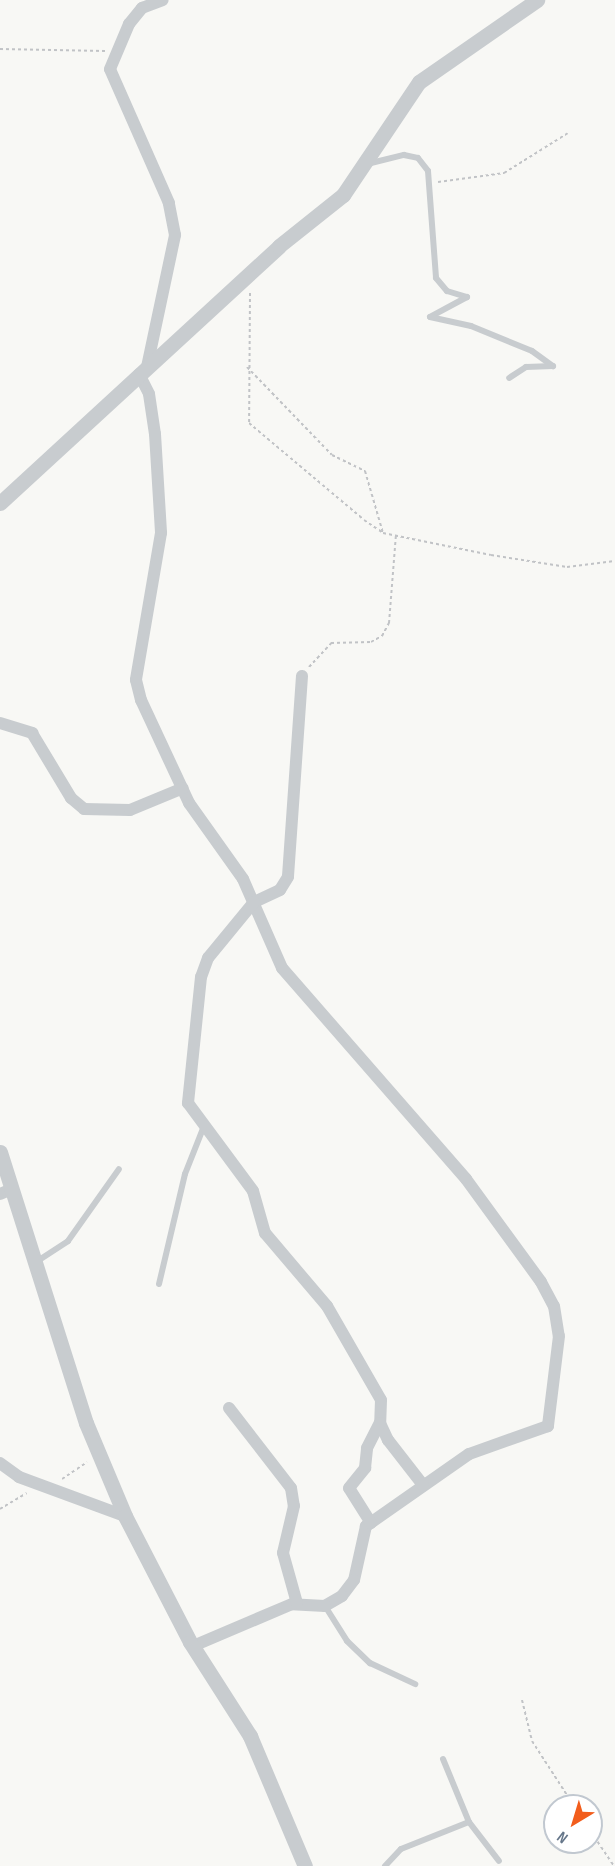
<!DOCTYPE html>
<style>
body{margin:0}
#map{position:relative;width:615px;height:1866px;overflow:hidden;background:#f8f8f5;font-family:"Sofia Sans Condensed",sans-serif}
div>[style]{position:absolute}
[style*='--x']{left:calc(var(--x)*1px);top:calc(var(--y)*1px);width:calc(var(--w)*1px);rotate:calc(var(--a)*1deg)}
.path>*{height:2px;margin-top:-1px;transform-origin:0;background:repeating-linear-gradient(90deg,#c1c3c6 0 3px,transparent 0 6px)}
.service>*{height:6px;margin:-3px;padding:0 3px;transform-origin:3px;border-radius:3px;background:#c8cccf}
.minor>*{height:12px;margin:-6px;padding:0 6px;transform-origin:6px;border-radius:6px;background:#c8cccf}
.tertiary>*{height:15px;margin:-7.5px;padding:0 7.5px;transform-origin:7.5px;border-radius:7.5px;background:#c8cccf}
span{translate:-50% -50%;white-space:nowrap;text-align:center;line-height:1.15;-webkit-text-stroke:6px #fff;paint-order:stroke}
.north{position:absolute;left:543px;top:1794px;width:60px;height:60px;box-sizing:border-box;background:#fff;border:2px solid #c1c8d0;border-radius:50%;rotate:218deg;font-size:16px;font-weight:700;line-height:24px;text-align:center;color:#657689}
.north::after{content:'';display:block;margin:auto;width:21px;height:27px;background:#f25d1c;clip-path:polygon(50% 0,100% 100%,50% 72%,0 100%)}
</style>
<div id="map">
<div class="path">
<div style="--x:0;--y:49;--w:105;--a:1.1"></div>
<div style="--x:438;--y:182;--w:67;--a:-7.8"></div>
<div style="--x:504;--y:173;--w:75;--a:-32"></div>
<div style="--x:250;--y:293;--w:130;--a:90.4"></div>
<div style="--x:249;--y:423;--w:150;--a:40.1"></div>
<div style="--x:364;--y:520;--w:23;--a:34"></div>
<div style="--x:383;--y:533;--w:110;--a:11.5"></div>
<div style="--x:491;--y:555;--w:77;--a:9"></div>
<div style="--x:567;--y:567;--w:48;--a:-7.1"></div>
<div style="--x:247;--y:367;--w:122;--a:46"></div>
<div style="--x:332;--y:455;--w:37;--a:26"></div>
<div style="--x:365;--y:471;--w:65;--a:73.8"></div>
<div style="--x:309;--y:667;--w:33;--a:-47"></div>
<div style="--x:331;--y:643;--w:40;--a:-1.4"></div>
<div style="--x:371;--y:642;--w:13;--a:-29"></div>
<div style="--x:382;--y:636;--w:15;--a:-62"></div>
<div style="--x:389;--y:623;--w:88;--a:-85.5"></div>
<div style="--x:62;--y:1479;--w:30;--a:-34"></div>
<div style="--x:0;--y:1509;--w:31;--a:-31"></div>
<div style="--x:522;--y:1700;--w:42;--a:76.3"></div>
<div style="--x:532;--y:1741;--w:77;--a:57.1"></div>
<div style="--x:591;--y:1832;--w:41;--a:55.9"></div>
</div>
<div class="service">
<div style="--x:367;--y:164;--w:38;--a:-14"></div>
<div style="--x:404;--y:155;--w:14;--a:12"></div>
<div style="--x:418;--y:158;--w:16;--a:52"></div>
<div style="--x:428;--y:171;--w:107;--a:85.7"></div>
<div style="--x:436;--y:278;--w:17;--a:50"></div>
<div style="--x:447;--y:291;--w:21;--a:17"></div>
<div style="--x:467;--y:297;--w:42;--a:151.6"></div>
<div style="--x:430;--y:317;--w:42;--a:12.4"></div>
<div style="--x:471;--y:326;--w:66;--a:22.3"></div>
<div style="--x:532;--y:351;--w:26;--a:36"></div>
<div style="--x:553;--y:366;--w:27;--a:178"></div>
<div style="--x:526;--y:367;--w:20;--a:147"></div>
<div style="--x:36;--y:1262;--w:38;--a:-33"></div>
<div style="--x:68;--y:1241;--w:88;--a:-54.7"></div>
<div style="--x:159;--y:1284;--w:113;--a:-76.7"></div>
<div style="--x:185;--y:1174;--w:52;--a:-68.4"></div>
<div style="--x:325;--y:1606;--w:41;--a:57.8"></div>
<div style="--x:347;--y:1641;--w:32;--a:44"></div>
<div style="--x:370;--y:1663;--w:50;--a:25"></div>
<div style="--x:443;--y:1759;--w:68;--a:67.6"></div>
<div style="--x:469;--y:1822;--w:49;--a:52.4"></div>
<div style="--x:385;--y:1866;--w:23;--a:-47"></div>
<div style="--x:401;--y:1849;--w:73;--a:-21.7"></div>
</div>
<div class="minor">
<div style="--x:147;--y:367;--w:135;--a:-78"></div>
<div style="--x:175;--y:235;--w:33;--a:-101"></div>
<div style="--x:169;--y:203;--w:146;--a:-113.8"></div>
<div style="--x:110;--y:69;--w:49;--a:-67.1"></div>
<div style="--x:129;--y:24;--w:21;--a:-51"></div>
<div style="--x:142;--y:8;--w:22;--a:-21"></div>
<div style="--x:139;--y:374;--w:22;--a:63"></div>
<div style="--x:149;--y:394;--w:40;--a:81.5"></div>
<div style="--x:155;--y:434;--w:99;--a:86.5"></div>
<div style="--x:161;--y:533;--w:149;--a:99.7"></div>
<div style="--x:136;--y:680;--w:21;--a:76"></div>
<div style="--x:141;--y:700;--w:114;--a:65"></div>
<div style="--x:189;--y:803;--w:93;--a:54.6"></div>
<div style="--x:243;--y:879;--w:97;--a:66.3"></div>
<div style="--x:282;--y:968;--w:280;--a:48.9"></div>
<div style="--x:466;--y:1179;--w:127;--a:53.9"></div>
<div style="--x:541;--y:1282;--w:27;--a:62"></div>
<div style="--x:554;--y:1306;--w:30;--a:81"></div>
<div style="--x:559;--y:1336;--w:91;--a:97"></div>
<div style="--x:548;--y:1426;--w:84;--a:160.5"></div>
<div style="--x:469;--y:1454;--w:126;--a:145"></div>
<div style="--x:366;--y:1526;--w:55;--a:102.5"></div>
<div style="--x:354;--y:1580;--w:20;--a:127"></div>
<div style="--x:342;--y:1596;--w:20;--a:150"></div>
<div style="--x:325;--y:1606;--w:33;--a:-177"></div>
<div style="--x:292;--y:1604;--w:108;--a:157"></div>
<div style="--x:302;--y:676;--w:201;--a:94"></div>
<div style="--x:288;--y:877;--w:15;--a:122"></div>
<div style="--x:280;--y:890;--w:29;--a:155"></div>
<div style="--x:254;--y:902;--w:72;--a:129.4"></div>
<div style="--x:208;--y:958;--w:20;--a:110"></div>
<div style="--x:201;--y:977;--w:127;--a:95.9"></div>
<div style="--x:188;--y:1103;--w:109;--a:53.5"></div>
<div style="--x:253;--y:1191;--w:44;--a:74.1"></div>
<div style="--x:265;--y:1233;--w:96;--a:49.7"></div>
<div style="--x:327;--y:1306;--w:108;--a:60.1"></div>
<div style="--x:381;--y:1400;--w:23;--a:92"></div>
<div style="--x:380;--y:1423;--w:19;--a:65"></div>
<div style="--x:388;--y:1440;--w:57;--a:52.1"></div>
<div style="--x:0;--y:723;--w:34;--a:17"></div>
<div style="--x:32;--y:733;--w:76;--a:59"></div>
<div style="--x:71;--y:798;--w:17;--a:40"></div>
<div style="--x:84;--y:809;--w:46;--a:1.2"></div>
<div style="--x:130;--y:810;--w:57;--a:-22.5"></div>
<div style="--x:0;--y:1194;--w:13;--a:-23"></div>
<div style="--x:229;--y:1408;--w:101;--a:52.2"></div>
<div style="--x:291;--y:1488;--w:18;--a:81"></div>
<div style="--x:294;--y:1506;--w:48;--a:103.2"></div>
<div style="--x:283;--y:1553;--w:52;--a:74.4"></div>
<div style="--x:0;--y:1463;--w:24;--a:36"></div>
<div style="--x:19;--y:1477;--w:113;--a:20.2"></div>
<div style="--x:371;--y:1523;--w:41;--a:-122.2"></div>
<div style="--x:349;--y:1488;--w:26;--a:-51"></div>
<div style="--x:365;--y:1468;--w:20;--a:-84"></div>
<div style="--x:367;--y:1448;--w:28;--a:-63"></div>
</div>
<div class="tertiary">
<div style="--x:0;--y:503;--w:379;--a:-42.6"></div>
<div style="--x:279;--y:246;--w:82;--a:-38.6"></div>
<div style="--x:343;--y:195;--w:136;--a:-56.1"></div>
<div style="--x:419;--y:82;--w:144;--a:-34.8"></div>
<div style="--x:0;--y:1152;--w:284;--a:72.4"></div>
<div style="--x:86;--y:1423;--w:101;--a:67.2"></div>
<div style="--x:125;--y:1516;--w:142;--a:62.7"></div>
<div style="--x:190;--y:1642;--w:112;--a:57.4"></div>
<div style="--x:250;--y:1736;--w:141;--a:67.1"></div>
</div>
<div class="north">N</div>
</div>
